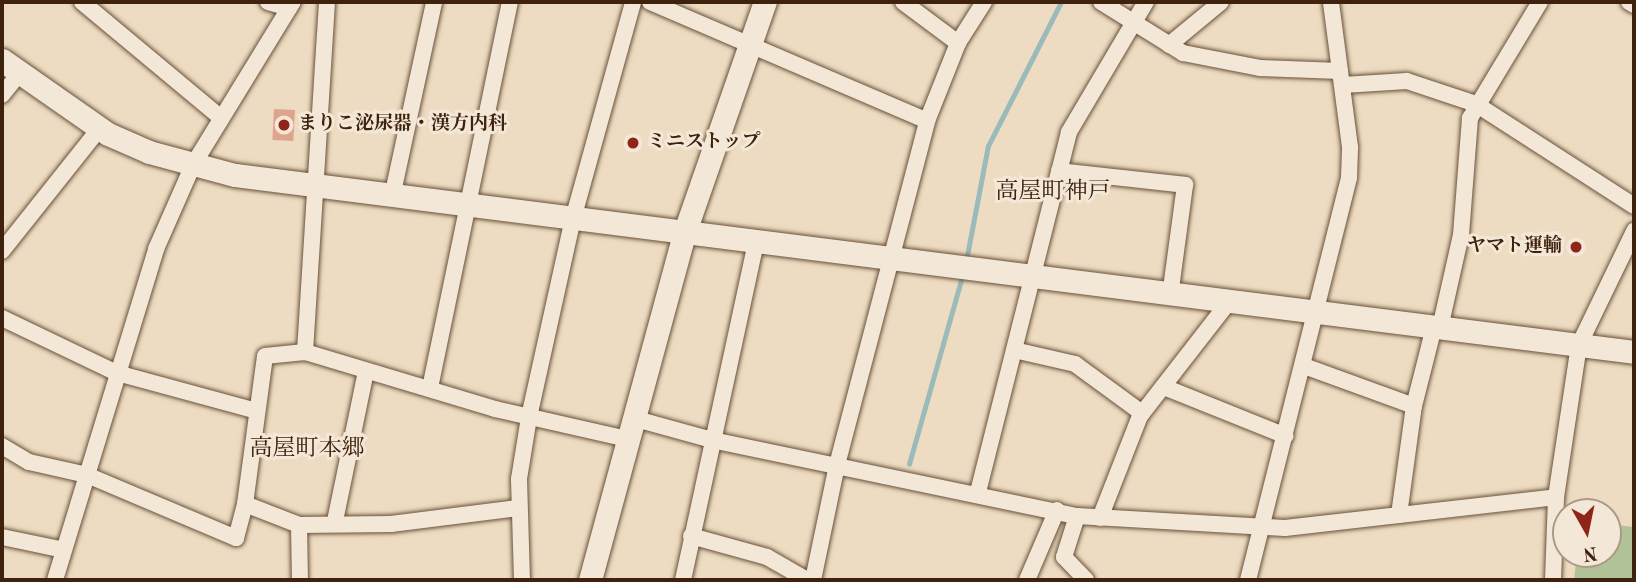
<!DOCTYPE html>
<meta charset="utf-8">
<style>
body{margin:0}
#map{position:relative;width:1636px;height:582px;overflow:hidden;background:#eddcc1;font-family:"Old Standard TT","Noto Serif JP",serif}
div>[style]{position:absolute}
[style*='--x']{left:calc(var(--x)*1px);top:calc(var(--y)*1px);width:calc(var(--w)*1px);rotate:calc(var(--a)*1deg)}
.green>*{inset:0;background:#b2c298}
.stream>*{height:4.5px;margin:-2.25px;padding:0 2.25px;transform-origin:2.25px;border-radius:2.25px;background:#9bbaba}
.building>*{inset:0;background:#dda590;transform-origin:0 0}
.roads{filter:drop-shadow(0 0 2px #6a503a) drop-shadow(0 0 2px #6a503a)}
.street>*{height:16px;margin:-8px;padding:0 8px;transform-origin:8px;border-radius:8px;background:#f3e8d7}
.secondary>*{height:23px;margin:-11.5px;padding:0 11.5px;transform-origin:11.5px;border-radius:11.5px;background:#f3e8d7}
.dots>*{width:19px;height:19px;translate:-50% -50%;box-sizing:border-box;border:4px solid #f3e8d7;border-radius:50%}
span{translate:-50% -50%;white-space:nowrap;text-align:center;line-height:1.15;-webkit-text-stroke:6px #f3e8d7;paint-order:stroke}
.poi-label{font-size:19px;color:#3f220d;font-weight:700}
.left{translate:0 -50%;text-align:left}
.right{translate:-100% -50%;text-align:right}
.quarter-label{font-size:23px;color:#3f220d}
.frame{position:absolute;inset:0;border:4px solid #3f220d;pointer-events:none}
.north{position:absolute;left:1552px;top:498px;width:70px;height:70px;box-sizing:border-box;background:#f3e8d7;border:2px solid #ab9986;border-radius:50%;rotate:171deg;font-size:19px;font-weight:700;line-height:28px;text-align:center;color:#3f220d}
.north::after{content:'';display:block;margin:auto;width:24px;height:32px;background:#8f2418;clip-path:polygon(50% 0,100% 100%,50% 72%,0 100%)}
</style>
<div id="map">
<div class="green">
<div style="clip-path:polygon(1608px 524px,1634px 527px,1634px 580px,1574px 580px,1577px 554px,1608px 554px)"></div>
</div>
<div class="stream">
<div style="--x:966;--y:261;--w:117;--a:-79.2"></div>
<div style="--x:988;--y:146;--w:161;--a:-63.1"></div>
<div style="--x:909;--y:464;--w:198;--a:-74.2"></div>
</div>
<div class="building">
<div style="left:274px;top:109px;width:21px;height:31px;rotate:3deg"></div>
</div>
<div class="roads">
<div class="street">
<div style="--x:82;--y:2;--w:181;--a:39.8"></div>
<div style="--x:268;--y:2;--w:22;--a:16"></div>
<div style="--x:327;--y:2;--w:351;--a:93.6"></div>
<div style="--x:305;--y:352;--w:198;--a:16.7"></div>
<div style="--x:495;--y:409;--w:139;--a:12.8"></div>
<div style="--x:650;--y:2;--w:301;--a:23.2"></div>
<div style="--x:903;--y:2;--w:69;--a:36.7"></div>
<div style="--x:1101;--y:2;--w:97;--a:31.9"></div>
<div style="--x:1183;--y:53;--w:78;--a:11"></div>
<div style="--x:1260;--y:68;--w:80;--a:2.1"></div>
<div style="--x:1629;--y:2;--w:6;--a:31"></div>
<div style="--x:1169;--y:45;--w:67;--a:-39.6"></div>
<div style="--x:1343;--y:85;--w:64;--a:-3.6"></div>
<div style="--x:1407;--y:81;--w:73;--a:18.4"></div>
<div style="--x:1476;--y:104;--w:188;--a:32.8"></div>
<div style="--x:2;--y:95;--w:27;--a:-51"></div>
<div style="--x:1059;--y:171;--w:127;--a:6.3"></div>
<div style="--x:1185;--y:185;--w:112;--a:97.7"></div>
<div style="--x:392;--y:197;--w:199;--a:-77.8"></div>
<div style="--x:2;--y:251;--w:156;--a:-51.5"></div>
<div style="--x:2;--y:318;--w:127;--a:25.6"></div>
<div style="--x:117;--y:373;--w:145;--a:15.2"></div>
<div style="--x:1440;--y:328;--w:95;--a:-77.3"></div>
<div style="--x:1461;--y:235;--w:117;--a:-85.6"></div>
<div style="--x:1470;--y:118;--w:135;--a:-58.9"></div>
<div style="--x:1014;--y:350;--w:63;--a:12.9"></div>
<div style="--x:1075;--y:364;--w:83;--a:36.2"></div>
<div style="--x:1304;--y:366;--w:117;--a:20"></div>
<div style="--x:1164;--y:387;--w:131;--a:21.9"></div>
<div style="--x:430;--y:388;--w:394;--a:-78.3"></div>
<div style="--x:636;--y:419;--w:79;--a:15.4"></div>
<div style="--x:712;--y:440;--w:373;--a:11.8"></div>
<div style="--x:1077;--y:516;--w:208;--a:3.3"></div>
<div style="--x:1285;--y:528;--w:273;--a:-6.5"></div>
<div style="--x:2;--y:446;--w:31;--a:31"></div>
<div style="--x:29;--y:462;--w:59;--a:12.6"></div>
<div style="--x:87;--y:475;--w:162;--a:22.9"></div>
<div style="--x:236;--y:538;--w:35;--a:-75"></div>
<div style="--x:245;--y:504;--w:149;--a:-82.3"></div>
<div style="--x:265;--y:356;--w:40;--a:-5.7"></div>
<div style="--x:978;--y:492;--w:371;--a:-75.8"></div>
<div style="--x:1069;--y:132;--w:151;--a:-59.4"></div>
<div style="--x:245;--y:504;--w:58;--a:21.3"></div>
<div style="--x:299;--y:525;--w:92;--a:-0.6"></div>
<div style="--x:391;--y:524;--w:128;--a:-7.2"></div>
<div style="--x:1399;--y:515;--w:110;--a:-82.2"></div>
<div style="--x:1414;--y:406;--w:81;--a:-75.8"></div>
<div style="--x:1077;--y:516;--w:43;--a:107.6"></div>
<div style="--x:1064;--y:557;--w:32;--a:46"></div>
<div style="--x:1100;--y:518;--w:110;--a:-68.6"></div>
<div style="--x:1140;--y:416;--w:143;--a:-52.1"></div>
<div style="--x:335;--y:521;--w:153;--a:-78.3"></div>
<div style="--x:299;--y:525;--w:55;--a:89"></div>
<div style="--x:691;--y:536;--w:79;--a:15.4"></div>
<div style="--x:767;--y:557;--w:46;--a:29.9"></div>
<div style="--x:2;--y:537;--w:63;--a:11.8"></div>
<div style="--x:55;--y:580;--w:346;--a:-73"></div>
<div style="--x:156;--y:249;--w:92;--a:-66.2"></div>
<div style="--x:193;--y:165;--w:191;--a:-58.5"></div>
<div style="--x:522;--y:580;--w:101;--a:-91.7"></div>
<div style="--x:519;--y:479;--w:63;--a:-80.8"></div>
<div style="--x:529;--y:417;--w:203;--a:-77.5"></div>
<div style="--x:573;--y:219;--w:225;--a:-74.5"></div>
<div style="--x:683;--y:580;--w:345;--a:-77.8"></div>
<div style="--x:813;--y:580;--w:117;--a:-78.2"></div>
<div style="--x:837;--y:465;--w:356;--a:-75.3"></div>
<div style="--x:927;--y:121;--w:84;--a:-68.3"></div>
<div style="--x:958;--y:43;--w:49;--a:-57.6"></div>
<div style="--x:1027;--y:580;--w:76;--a:-66.8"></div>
<div style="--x:1248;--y:580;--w:414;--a:-75.9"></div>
<div style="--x:1349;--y:178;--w:31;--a:-88"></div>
<div style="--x:1350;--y:147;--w:146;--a:-97.5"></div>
<div style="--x:1553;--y:580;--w:83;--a:-87.9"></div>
<div style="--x:1556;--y:497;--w:154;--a:-81.4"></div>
<div style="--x:1579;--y:345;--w:127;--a:-64.2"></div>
</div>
<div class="secondary">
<div style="--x:2;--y:60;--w:129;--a:34.9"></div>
<div style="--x:108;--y:134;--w:45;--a:23.7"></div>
<div style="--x:149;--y:152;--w:89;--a:15"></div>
<div style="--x:235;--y:175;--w:1410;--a:7.21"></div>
<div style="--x:590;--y:580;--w:359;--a:-74.8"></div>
<div style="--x:684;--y:234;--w:246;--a:-70.8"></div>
</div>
</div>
<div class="dots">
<div style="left:284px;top:125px;background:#8f2418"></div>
<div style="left:633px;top:143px;background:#8f2418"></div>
<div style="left:1576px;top:247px;background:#8f2418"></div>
</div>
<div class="poi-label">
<span class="left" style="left:298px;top:125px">まりこ泌尿器・漢方内科</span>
<span class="left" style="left:647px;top:143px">ミニストップ</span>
<span class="right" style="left:1562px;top:247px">ヤマト運輸</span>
</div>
<div class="quarter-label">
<span style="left:1053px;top:192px">高屋町神戸</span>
<span style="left:307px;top:449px">高屋町本郷</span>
</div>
<div class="frame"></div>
<div class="north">N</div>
</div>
